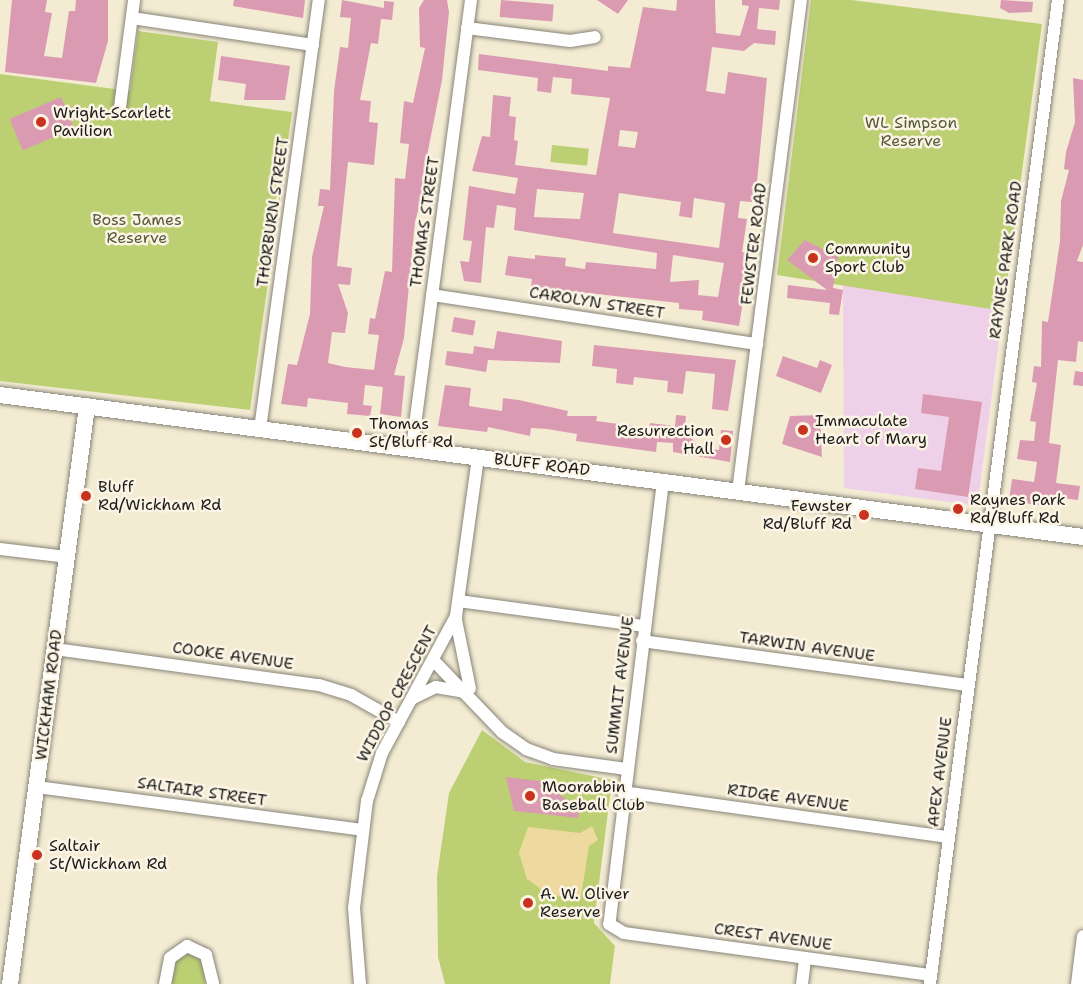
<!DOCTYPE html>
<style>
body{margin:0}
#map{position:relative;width:1083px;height:984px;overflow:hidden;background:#f3ecd3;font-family:"Shantell Sans",sans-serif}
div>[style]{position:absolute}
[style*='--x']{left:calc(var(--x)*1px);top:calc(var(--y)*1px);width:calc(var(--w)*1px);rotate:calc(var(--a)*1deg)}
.built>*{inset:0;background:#eed0e8}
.green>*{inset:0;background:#bcd073;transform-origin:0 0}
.sand>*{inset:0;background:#eeda9e}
.building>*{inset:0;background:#da9bb2;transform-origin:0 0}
.roads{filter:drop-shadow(0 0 2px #888478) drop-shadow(0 0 2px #888478)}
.street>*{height:12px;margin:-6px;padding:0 6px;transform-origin:6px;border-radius:6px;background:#fff}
.secondary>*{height:16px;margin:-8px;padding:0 8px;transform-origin:8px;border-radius:8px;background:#fff}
.dots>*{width:16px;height:16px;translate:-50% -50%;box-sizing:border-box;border:3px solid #fcf5e5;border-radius:50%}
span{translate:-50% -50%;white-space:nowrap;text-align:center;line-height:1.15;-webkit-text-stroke:5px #fcf5e5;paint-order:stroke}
.poi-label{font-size:16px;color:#1c1c1c}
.left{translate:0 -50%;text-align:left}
.right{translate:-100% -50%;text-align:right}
.park-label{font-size:16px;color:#545b3a}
.street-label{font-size:16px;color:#1c1c1c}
</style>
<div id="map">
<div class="built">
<div style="clip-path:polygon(843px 285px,1003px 309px,978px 501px,972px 505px,844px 488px)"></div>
</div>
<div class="green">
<div style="clip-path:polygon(811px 0,851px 0,1042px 24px,1003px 311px,777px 275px)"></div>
<div style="clip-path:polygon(138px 31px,218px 42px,210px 101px,292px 112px,250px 410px,0 381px,0 74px,130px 91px)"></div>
<div style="left:552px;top:145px;width:37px;height:17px;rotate:6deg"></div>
<div style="clip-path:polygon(482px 730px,525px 762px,612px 780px,594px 923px,615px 946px,610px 984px,445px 984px,438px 957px,437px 876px,449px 793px)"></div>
<div style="clip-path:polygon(192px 950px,202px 958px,205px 984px,172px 984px,173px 963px)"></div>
</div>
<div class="sand">
<div style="clip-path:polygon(592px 826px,598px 840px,589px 846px,581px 896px,551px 896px,527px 879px,519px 853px,528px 827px,580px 833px)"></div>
</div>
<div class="building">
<div style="clip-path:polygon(12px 0,47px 0,45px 12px,52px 13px,44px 56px,62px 58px,69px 11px,75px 11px,76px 0,108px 0,108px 41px,96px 83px,5px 72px)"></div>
<div style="clip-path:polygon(234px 0,305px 0,303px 18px,233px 6px)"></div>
<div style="clip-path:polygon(342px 0,384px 8px,384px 1px,394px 2px,392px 20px,381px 19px,378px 44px,371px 43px,360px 100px,371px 101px,369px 122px,378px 123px,374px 165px,348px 162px,337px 266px,352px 268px,350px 285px,338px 284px,348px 313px,345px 333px,332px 332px,328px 363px,345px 367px,374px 370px,379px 335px,368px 334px,370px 318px,375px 319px,385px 271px,392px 272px,395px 178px,405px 179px,409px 144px,400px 143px,404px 101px,413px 103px,425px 48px,420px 47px,419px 8px,424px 0,447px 0,449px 12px,442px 80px,422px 181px,430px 182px,428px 197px,422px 196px,415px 222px,404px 338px,394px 375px,405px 376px,401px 417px,380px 414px,383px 387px,365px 385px,363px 405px,372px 406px,370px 416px,347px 414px,348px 403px,308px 398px,307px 407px,281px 404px,288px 364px,297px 365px,310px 314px,312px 257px,324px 206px,318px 206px,320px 189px,330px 190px,334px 91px,340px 47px,348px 48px,351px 18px,340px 17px)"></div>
<div style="left:501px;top:0;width:53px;height:17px;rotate:5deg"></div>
<div style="clip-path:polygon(597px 0,628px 0,618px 14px)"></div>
<div style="clip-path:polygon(evenodd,677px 0,715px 0,716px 33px,740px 36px,749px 6px,742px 5px,742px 0,780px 0,779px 10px,759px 8px,757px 29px,776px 31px,775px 45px,754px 43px,744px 51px,712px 47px,710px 62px,706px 91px,725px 94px,728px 72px,767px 78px,757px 182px,752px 202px,740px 201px,738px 218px,747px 219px,742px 252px,751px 253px,739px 326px,702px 320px,703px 311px,679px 309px,679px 303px,551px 289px,531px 286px,532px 279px,505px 275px,508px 256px,535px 259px,535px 255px,566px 258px,565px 266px,585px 269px,586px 262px,656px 269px,657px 253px,514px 230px,516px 208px,497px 205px,494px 228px,486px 227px,481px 283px,464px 281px,460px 261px,469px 262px,472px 241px,463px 240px,469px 186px,515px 194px,518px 178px,472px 171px,482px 136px,490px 137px,493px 95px,511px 97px,509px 116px,516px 117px,514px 140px,518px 141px,515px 165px,596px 175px,610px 98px,571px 94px,572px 79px,553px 77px,551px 93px,537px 91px,538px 78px,478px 70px,479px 54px,608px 71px,608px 66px,630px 68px,643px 7px,676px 11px,677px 0,620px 130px,638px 132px,635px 148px,618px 146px,620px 130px,677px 0,537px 189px,584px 193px,580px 219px,534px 217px,537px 189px,677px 0,619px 193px,681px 202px,679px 216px,692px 218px,694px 198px,725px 203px,719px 248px,613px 233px,619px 193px,677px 0,673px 255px,724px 263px,718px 297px,698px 295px,699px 280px,670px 282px,673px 255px)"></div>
<div style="clip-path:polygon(1001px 0,1033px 2px,1032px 12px,1009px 13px,1000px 8px)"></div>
<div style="clip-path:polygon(221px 56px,290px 66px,285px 100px,244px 100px,246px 84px,218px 80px)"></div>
<div style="clip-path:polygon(1073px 78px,1083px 80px,1083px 245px,1077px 261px,1083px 262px,1083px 342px,1078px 341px,1076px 362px,1058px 360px,1049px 443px,1061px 445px,1056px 483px,1080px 486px,1078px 500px,1054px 497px,1053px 507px,1009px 501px,1012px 479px,1034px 482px,1037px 462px,1017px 459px,1020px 440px,1034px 441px,1036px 422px,1030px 421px,1037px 383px,1032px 382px,1034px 366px,1041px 367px,1042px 321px,1048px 322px,1060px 241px,1061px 201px,1069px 170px,1064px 169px,1066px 152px,1075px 122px)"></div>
<div style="left:61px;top:97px;width:34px;height:56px;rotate:67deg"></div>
<div style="clip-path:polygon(805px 240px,838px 257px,833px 288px,843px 290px,839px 315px,829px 314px,830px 303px,787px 298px,788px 285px,827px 290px,787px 260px)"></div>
<div style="left:454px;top:317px;width:22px;height:15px;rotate:10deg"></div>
<div style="clip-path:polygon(497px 331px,562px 341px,560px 363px,488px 360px,486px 372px,445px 365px,447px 351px,473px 354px,474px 346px,494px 349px)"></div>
<div style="clip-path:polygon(594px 345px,736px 360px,728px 411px,712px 409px,715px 374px,686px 371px,683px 394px,667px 392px,668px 381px,634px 377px,633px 385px,616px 383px,617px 369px,592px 366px)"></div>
<div style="clip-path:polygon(783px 356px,817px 368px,820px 360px,832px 365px,821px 393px,776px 376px)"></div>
<div style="clip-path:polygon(1075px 371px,1083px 372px,1083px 386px,1073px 385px)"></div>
<div style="clip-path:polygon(445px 385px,471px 388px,469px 406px,502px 411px,503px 398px,519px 400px,568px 411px,567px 416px,597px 416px,596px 421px,634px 426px,633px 432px,649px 433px,650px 423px,675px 426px,676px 415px,686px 416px,684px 437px,692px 438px,697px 447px,719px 450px,721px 430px,733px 431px,730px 462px,673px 452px,673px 443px,657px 442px,656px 452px,576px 441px,577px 434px,547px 429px,531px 428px,530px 436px,488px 427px,487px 432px,438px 426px)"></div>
<div style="clip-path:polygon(923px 394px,982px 402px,968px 497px,915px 489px,918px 468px,941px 471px,949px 417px,921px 413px)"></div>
<div style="clip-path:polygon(820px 415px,822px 457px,782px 444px,790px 416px)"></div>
<div style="clip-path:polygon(506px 777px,540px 781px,579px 808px,578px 818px,514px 811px)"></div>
</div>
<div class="roads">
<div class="street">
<div style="--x:132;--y:18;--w:183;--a:8.5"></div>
<div style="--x:467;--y:28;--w:104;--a:7.2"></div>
<div style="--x:570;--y:41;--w:25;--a:-9"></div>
<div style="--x:120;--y:107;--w:108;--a:-82.5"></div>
<div style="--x:432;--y:295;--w:329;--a:8.6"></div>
<div style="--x:260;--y:429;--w:433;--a:-82.2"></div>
<div style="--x:412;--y:448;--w:452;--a:-82.5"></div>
<div style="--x:663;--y:481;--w:446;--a:96.9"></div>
<div style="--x:609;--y:924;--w:17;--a:31"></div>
<div style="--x:624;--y:933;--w:310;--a:7.8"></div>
<div style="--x:738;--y:491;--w:495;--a:-82.7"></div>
<div style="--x:0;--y:549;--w:67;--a:6.8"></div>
<div style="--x:459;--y:601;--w:187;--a:7.7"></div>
<div style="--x:456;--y:620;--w:70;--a:78.5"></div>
<div style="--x:642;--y:641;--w:328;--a:7.7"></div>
<div style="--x:55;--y:649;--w:266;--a:7.8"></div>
<div style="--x:319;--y:685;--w:34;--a:17"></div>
<div style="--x:351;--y:695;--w:55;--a:29.4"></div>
<div style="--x:434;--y:661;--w:98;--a:46.2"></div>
<div style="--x:502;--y:732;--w:29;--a:35"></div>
<div style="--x:526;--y:749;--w:29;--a:20"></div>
<div style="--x:553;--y:759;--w:74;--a:7.8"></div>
<div style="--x:413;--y:698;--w:25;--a:-26"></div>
<div style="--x:436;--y:687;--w:27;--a:10"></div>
<div style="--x:37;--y:787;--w:328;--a:7.5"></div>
<div style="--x:623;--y:792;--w:328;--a:7.9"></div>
<div style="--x:165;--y:984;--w:26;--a:-79"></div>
<div style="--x:170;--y:958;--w:21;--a:-35"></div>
<div style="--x:187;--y:946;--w:21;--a:25"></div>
<div style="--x:206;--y:955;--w:30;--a:76"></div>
<div style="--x:360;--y:984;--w:76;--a:-94.5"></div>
<div style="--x:354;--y:908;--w:108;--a:-83.1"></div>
<div style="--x:367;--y:801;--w:50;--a:-72.6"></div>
<div style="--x:382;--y:753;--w:156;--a:-61.6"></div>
<div style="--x:456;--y:616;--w:161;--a:-82.1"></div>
<div style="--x:802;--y:984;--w:26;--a:-83"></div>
<div style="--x:930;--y:984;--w:992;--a:-82.59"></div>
<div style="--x:1077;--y:984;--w:48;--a:-82.9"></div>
</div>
<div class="secondary">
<div style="--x:0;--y:395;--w:1092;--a:7.47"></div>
<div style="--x:10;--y:984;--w:583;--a:-82.41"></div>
</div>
</div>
<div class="dots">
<div style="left:41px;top:122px;background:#c8321e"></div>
<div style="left:813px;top:258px;background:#c8321e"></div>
<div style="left:803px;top:430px;background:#c8321e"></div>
<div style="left:357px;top:433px;background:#c8321e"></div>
<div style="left:726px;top:440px;background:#c8321e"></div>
<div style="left:86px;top:496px;background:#c8321e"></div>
<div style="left:958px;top:509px;background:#c8321e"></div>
<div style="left:864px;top:515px;background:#c8321e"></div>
<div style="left:530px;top:796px;background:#c8321e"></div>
<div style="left:37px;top:855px;background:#c8321e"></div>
<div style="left:528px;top:903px;background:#c8321e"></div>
</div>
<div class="poi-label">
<span class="left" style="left:53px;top:122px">Wright-Scarlett<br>Pavilion</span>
<span class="left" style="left:825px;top:258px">Community<br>Sport Club</span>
<span class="left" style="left:815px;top:430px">Immaculate<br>Heart of Mary</span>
<span class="left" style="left:369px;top:433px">Thomas<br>St/Bluff Rd</span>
<span class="right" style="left:714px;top:440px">Resurrection<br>Hall</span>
<span class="left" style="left:98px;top:496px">Bluff<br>Rd/Wickham Rd</span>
<span class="left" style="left:970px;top:509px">Raynes Park<br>Rd/Bluff Rd</span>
<span class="right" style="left:852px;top:515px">Fewster<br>Rd/Bluff Rd</span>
<span class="left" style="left:542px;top:796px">Moorabbin<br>Baseball Club</span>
<span class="left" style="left:49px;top:855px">Saltair<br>St/Wickham Rd</span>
<span class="left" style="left:540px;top:903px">A. W. Oliver<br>Reserve</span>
</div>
<div class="park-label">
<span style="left:911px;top:132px">WL Simpson<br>Reserve</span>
<span style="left:137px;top:229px">Boss James<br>Reserve</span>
</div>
<div class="street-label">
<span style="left:273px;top:212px;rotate:-82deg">THORBURN STREET</span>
<span style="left:425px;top:222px;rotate:-82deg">THOMAS STREET</span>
<span style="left:754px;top:244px;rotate:-83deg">FEWSTER ROAD</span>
<span style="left:1006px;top:260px;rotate:-82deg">RAYNES PARK ROAD</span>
<span style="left:597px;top:303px;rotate:9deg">CAROLYN STREET</span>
<span style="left:542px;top:465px;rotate:7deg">BLUFF ROAD</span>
<span style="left:807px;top:647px;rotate:8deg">TARWIN AVENUE</span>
<span style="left:233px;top:656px;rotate:8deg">COOKE AVENUE</span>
<span style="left:620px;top:685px;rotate:-83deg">SUMMIT AVENUE</span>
<span style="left:397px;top:694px;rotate:-62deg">WIDDOP CRESCENT</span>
<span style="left:49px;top:695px;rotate:-83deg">WICKHAM ROAD</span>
<span style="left:940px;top:772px;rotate:-83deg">APEX AVENUE</span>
<span style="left:202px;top:792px;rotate:8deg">SALTAIR STREET</span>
<span style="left:788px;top:798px;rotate:8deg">RIDGE AVENUE</span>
<span style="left:773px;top:937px;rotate:8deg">CREST AVENUE</span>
</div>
</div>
